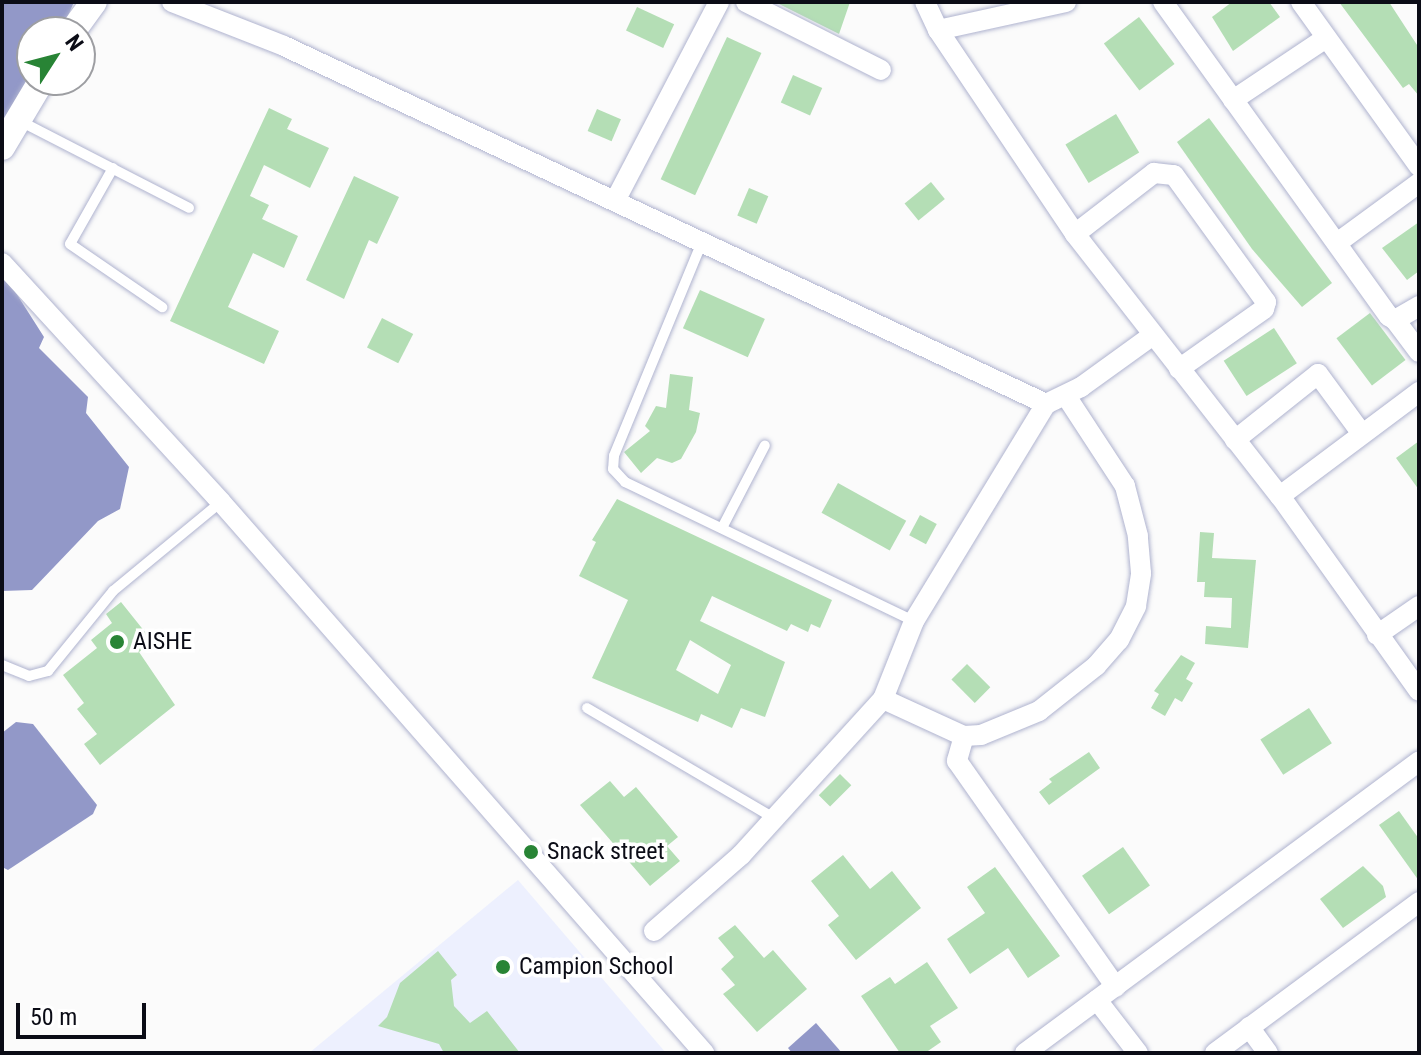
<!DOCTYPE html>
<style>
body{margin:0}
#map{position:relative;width:1421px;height:1055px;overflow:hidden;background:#fbfbfb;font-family:"Roboto Condensed",sans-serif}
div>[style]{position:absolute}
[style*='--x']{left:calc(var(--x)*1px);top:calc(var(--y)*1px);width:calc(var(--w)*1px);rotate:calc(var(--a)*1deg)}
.built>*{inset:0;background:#edf0fe}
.water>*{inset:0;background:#9298c8}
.building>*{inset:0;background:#b4deb5;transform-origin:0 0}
.roads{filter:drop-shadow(0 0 2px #afb3cf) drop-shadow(0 0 2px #afb3cf)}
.service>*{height:10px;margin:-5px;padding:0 5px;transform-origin:5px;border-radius:5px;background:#fff}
.minor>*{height:20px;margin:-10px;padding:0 10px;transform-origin:10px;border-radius:10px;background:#fff}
.tertiary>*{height:26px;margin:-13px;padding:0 13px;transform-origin:13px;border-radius:13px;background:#fff}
.dots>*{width:22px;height:22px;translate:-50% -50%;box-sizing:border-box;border:4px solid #fff;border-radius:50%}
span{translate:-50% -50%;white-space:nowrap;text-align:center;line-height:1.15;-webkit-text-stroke:7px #fff;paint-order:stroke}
.poi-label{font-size:24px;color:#0b0c16}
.left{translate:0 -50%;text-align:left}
.frame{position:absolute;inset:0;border:4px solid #0b0c16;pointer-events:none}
.north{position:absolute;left:16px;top:16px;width:80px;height:80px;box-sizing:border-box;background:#fff;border:2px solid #9d9ea2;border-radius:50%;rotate:54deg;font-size:22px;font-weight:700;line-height:32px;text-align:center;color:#0b0c16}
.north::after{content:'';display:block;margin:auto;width:28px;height:36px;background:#288435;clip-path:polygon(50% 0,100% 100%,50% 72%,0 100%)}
.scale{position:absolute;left:16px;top:1003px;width:130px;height:36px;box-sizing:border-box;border:4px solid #0b0c16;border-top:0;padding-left:10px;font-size:24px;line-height:28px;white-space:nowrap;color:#0b0c16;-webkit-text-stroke:6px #fff;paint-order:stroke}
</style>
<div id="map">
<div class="built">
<div style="clip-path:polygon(518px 880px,666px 1053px,309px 1053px)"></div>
</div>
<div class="water">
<div style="clip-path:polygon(2px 2px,74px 2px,61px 32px,32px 32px,32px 77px,2px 125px)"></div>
<div style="clip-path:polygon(4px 274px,44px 337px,39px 348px,88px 397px,86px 413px,129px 467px,120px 509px,98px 521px,32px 590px,2px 591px)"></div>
<div style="clip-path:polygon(16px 722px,33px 724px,97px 805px,93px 814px,8px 870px,2px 867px,2px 733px)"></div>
<div style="clip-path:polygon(816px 1023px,842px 1053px,792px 1053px,788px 1048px)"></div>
</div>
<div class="building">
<div style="clip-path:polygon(775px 2px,850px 2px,839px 34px)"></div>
<div style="clip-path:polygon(1232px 2px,1269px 2px,1280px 17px,1233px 51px,1212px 17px)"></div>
<div style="clip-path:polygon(1339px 2px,1389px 2px,1419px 48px,1419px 96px,1409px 84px,1403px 88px)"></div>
<div style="left:637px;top:7px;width:41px;height:26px;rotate:25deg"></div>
<div style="left:1139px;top:17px;width:59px;height:44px;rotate:53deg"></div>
<div style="left:727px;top:37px;width:38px;height:157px;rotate:25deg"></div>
<div style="left:793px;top:75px;width:32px;height:30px;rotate:24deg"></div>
<div style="clip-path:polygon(269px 108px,292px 119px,287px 129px,329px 148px,310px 188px,264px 165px,250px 196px,269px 205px,262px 219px,298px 236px,284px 268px,253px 253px,228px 307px,279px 331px,264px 364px,170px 321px)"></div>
<div style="left:597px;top:109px;width:26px;height:24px;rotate:23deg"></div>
<div style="left:1116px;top:114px;width:45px;height:59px;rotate:59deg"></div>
<div style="clip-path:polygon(1209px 118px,1332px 283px,1302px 307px,1252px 249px,1177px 142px)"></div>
<div style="clip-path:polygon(354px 176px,399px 197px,377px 244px,369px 240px,344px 299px,306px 280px)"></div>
<div style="left:931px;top:182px;width:22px;height:34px;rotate:51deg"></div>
<div style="left:749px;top:188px;width:21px;height:30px;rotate:23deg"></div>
<div style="clip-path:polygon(1419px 222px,1419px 271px,1407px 280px,1382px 248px)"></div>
<div style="left:700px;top:290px;width:71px;height:42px;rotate:24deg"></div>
<div style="left:1370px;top:313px;width:59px;height:42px;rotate:53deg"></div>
<div style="left:382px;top:318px;width:35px;height:33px;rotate:27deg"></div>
<div style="left:1274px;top:328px;width:42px;height:60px;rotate:57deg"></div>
<div style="clip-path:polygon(670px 374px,693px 377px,689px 410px,700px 413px,696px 432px,681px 459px,672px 463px,657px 458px,641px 473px,624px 452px,650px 431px,645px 426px,656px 406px,666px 408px)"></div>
<div style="clip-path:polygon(1419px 441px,1419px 490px,1396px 458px)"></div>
<div style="left:838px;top:483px;width:78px;height:34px;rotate:29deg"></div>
<div style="clip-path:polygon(evenodd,617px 499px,832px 600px,820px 628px,811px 624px,808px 632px,791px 624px,787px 631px,712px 596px,700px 621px,785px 662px,765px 717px,741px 708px,732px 728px,701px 714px,698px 722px,592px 678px,628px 600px,579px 576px,596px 542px,592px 540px,617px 499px,690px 640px,731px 665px,718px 694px,676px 670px,690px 640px)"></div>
<div style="left:920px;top:515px;width:19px;height:23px;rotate:28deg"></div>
<div style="clip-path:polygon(1200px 532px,1214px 533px,1212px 558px,1256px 560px,1248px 648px,1205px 644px,1206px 626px,1231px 628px,1232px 598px,1204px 597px,1205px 582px,1197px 582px)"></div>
<div style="clip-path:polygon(121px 602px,153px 642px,139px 652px,175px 705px,100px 765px,84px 744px,97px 734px,77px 709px,84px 703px,63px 675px,97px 648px,91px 640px,112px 623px,106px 614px)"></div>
<div style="clip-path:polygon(1181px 655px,1195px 663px,1186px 679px,1193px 683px,1182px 702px,1175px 698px,1165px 716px,1151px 708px,1159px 694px,1154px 691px)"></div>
<div style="left:967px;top:664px;width:33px;height:22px;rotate:45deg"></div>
<div style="left:1309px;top:708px;width:42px;height:58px;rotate:57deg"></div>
<div style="clip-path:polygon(1089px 752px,1100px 768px,1049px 805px,1039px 792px,1052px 782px,1049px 779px)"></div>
<div style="left:840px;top:774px;width:16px;height:30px;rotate:45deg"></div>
<div style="clip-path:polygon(610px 781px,624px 797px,636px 787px,678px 837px,667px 846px,680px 861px,650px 886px,580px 805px)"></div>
<div style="clip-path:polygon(1399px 811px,1419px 839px,1419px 881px,1379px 825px)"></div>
<div style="left:1123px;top:847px;width:47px;height:50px;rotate:55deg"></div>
<div style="clip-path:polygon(843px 855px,870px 889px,892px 871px,921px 908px,856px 960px,828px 925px,839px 916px,811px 881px)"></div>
<div style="clip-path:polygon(1363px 866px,1383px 886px,1386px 897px,1343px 928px,1320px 899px)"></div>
<div style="clip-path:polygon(995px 867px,1060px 956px,1028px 978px,1008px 948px,970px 974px,947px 939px,985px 913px,967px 887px)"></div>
<div style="clip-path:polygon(735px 925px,764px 958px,773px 950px,807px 989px,757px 1032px,723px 994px,735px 985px,721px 969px,734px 957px,718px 938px)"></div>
<div style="clip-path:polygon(438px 951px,457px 975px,451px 980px,454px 1006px,470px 1023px,487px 1011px,520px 1053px,444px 1053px,439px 1044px,378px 1026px,387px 1017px,400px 983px)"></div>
<div style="clip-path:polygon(927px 962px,958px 1008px,930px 1026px,941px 1042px,925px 1053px,900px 1053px,861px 996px,890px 977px,895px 984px)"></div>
</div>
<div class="roads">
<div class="service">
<div style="--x:20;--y:121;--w:190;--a:27.2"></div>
<div style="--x:113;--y:168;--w:87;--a:119.5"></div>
<div style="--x:70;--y:244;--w:112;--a:34.4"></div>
<div style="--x:702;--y:242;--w:231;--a:112.4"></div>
<div style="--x:614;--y:456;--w:13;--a:94"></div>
<div style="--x:613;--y:469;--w:18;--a:47"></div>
<div style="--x:625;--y:482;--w:321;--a:25.7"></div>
<div style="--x:722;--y:528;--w:93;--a:-62.6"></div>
<div style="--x:2;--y:665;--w:29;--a:22"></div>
<div style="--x:29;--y:676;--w:20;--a:-15"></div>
<div style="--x:48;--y:671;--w:103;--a:-50.9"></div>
<div style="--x:113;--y:591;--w:140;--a:-39.5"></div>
<div style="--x:587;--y:708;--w:217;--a:30.5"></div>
</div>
<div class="minor">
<div style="--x:172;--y:2;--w:120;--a:21.4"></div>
<div style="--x:284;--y:46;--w:842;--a:25.16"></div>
<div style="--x:1046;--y:404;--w:39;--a:-26"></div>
<div style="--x:1081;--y:387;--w:89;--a:-35.8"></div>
<div style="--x:746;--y:2;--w:151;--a:26.7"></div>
<div style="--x:925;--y:2;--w:31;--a:65"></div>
<div style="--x:938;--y:30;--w:246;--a:56.1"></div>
<div style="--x:1075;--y:234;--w:333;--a:52"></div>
<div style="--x:1280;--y:496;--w:239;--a:54.5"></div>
<div style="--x:1163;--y:2;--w:387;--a:54.3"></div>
<div style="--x:1389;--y:316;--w:7;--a:34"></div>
<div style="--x:1395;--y:320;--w:28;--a:-30"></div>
<div style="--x:1301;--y:2;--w:202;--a:54.3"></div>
<div style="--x:938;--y:30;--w:131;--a:-12.3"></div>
<div style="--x:1233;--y:100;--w:112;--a:-33.7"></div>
<div style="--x:615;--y:201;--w:225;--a:-62.4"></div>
<div style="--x:1075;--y:234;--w:100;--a:-37.7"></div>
<div style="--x:1154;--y:173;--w:20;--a:6"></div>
<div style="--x:1174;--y:175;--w:157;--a:54.1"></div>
<div style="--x:1266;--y:302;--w:7;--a:106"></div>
<div style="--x:1264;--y:309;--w:104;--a:144.8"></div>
<div style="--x:1337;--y:243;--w:102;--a:-36.2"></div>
<div style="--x:2;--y:263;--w:324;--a:47.5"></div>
<div style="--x:221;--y:502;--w:733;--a:48.76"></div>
<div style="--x:1395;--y:320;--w:40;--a:53"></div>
<div style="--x:1235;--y:440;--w:106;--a:-38.5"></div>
<div style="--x:1318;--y:374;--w:74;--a:53.7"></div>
<div style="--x:1280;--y:496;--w:174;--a:-36.8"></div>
<div style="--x:1377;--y:635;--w:51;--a:-34.6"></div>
<div style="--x:883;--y:699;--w:89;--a:24.6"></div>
<div style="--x:964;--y:736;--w:17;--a:-3"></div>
<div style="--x:981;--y:735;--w:63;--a:-22.5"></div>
<div style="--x:1039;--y:711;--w:73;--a:-38.3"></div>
<div style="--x:1096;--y:666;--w:35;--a:-49"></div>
<div style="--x:1119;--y:640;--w:38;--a:-63"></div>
<div style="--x:1136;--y:606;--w:33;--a:-81"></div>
<div style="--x:1141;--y:573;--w:37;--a:-95"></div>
<div style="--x:1138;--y:536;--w:52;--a:-104.6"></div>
<div style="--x:1125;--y:486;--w:108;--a:-123.2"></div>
<div style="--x:964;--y:736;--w:26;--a:106"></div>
<div style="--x:957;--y:761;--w:276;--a:54.9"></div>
<div style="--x:654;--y:931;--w:116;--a:-41.1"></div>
<div style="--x:741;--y:855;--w:211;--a:-47.7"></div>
<div style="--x:883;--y:699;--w:84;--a:-68.3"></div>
<div style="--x:914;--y:621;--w:254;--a:-58.7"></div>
<div style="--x:1097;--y:1000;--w:67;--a:52.3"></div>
<div style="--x:1249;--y:1027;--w:32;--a:54"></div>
<div style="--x:1025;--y:1053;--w:490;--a:-36.5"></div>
<div style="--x:1215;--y:1053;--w:254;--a:-36.5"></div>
</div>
<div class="tertiary">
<div style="--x:72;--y:32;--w:37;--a:-54"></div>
<div style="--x:2;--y:147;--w:78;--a:-59.2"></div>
</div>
</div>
<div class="dots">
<div style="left:117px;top:642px;background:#288435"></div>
<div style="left:531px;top:852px;background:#288435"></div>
<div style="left:503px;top:967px;background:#288435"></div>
</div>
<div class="poi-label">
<span class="left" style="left:133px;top:642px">AISHE</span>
<span class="left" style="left:547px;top:852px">Snack street</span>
<span class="left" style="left:519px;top:967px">Campion School</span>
</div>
<div class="frame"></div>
<div class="north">N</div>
<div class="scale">50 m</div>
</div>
